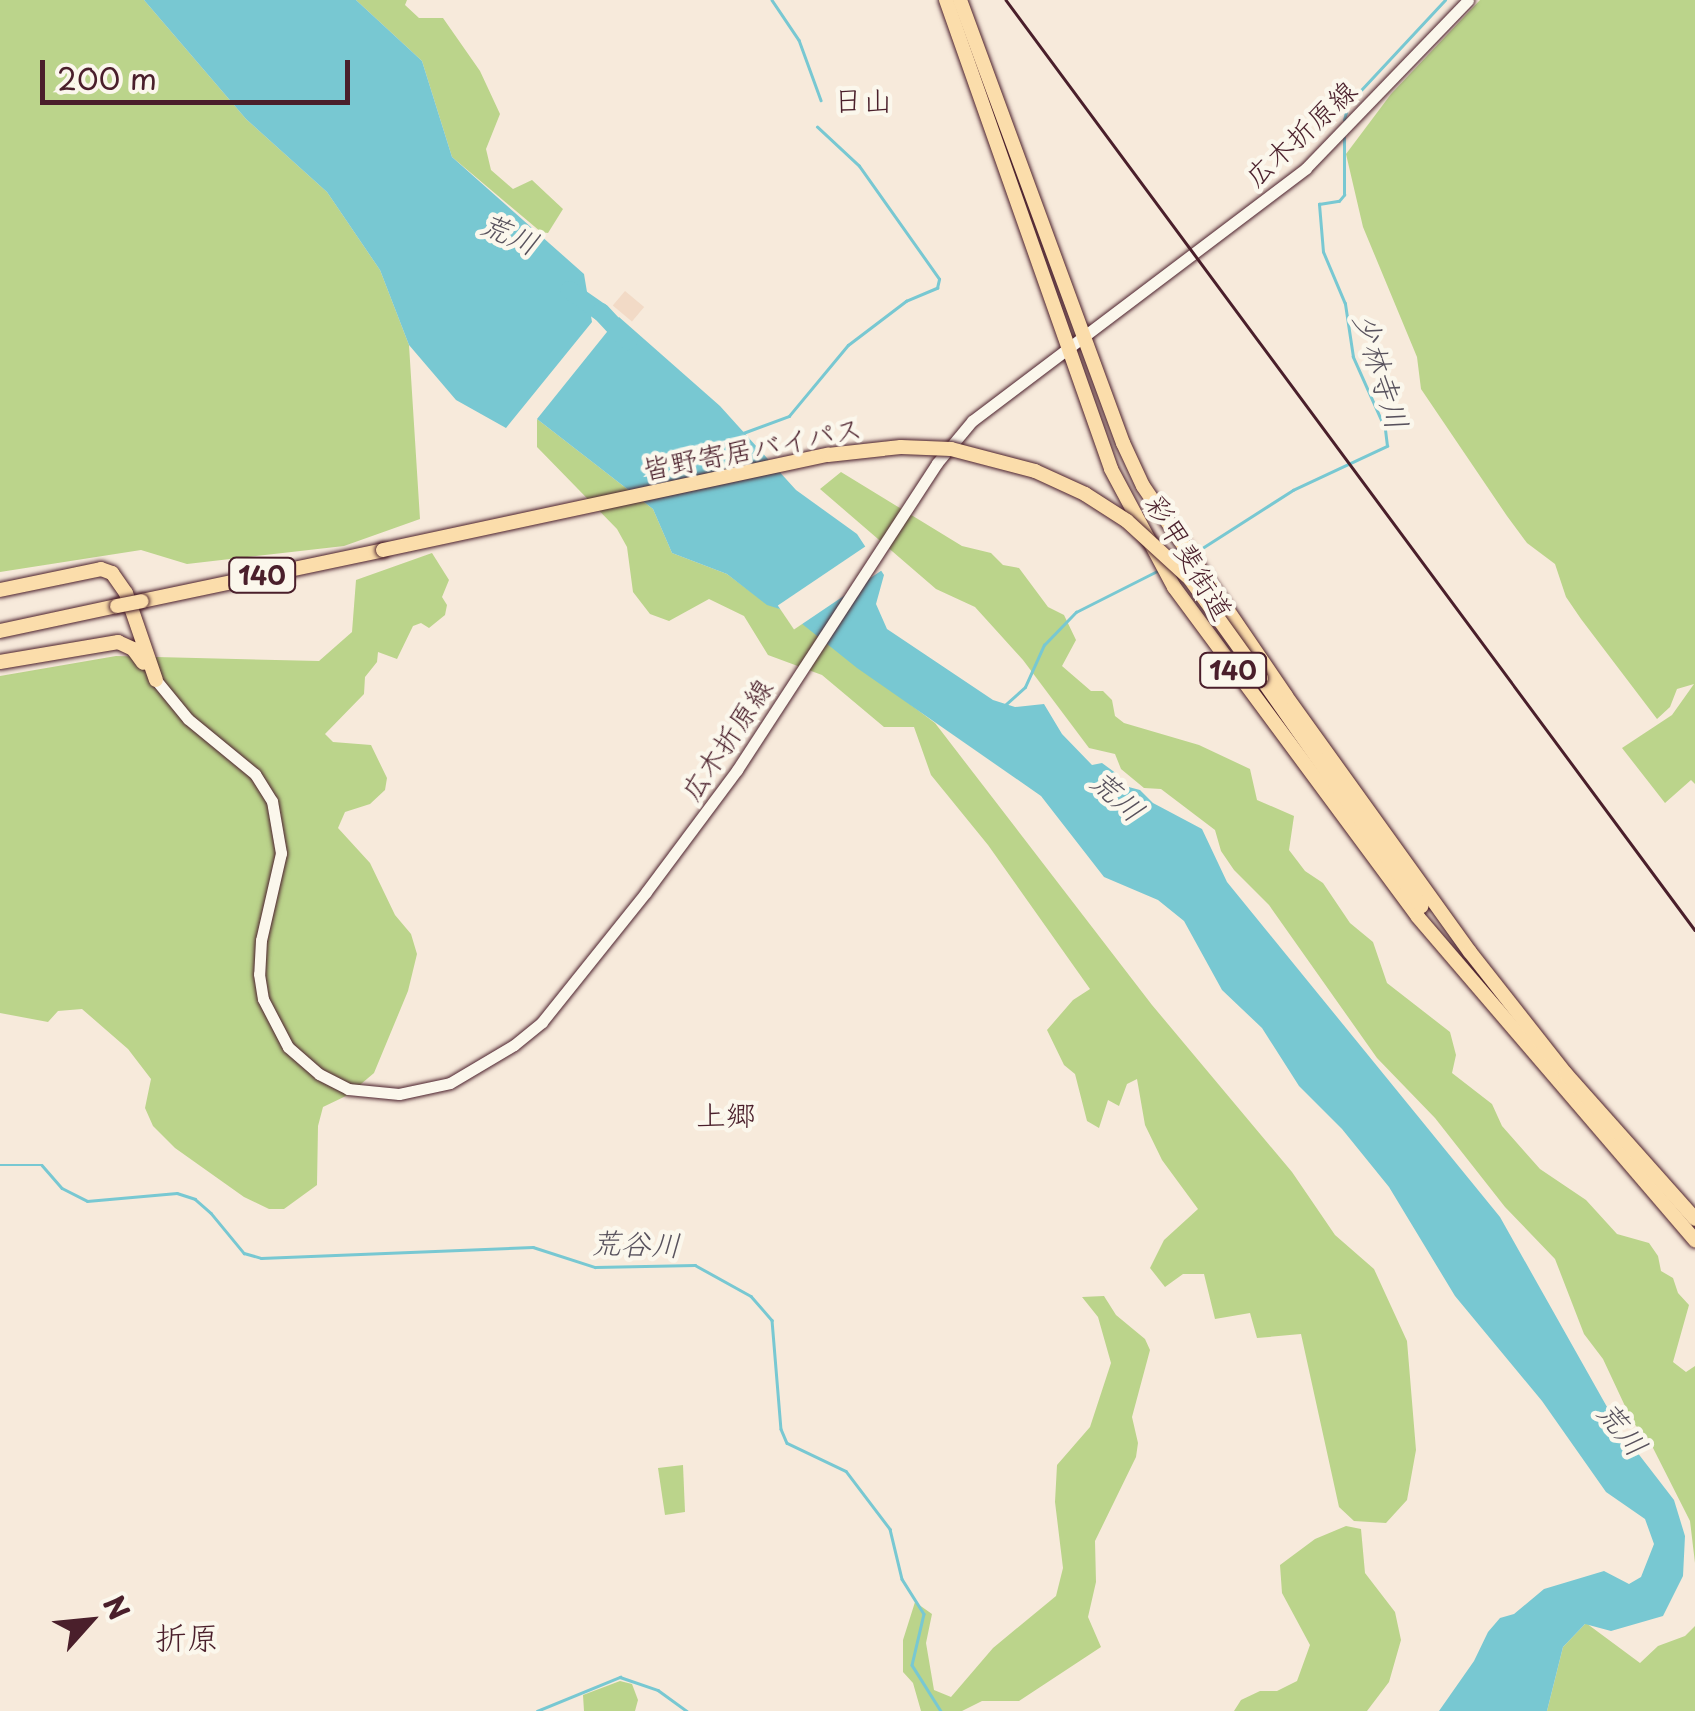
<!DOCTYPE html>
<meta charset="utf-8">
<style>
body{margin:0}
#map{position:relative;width:1695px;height:1711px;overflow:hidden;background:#f7eadb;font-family:"Playpen Sans","Klee One",sans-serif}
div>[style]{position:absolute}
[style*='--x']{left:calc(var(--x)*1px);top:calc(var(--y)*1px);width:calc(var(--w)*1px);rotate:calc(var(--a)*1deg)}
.built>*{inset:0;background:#f2dac6;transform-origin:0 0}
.green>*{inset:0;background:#bbd48b}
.water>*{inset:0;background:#78c8d2}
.pier>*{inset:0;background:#f7eadb;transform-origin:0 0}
.stream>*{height:2.5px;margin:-1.25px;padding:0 1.25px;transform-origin:1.25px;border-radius:1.25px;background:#78c8d2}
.river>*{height:18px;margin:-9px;padding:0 9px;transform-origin:9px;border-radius:9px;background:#78c8d2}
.roads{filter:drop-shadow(0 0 2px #4a1f2b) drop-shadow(0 0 2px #4a1f2b)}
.secondary>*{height:11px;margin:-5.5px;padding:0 5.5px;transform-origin:5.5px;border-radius:5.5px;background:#fbf7ec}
.trunk>*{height:14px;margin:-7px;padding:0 7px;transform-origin:7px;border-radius:7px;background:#fbddab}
.rail>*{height:2.5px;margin:-1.25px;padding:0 1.25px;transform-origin:1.25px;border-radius:1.25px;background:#4a1f2b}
.bridges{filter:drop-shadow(0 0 2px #4a1f2b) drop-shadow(0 0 2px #4a1f2b)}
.trunk-bridge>*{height:14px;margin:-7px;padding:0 7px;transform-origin:7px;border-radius:7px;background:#fbddab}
span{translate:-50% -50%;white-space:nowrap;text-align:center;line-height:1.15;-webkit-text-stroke:9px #fbf7ec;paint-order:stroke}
.shield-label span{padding:2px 8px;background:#fbf7ec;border:2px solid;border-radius:8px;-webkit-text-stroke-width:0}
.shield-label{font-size:25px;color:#4a1f2b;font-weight:700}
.street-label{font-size:28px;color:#4a1f2b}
.neighbourhood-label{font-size:30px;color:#4a1f2b}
.water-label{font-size:30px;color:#58525d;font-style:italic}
.quarter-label{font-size:32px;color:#4a1f2b}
.north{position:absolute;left:40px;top:1571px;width:100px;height:100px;-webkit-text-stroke:8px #fbf7ec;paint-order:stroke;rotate:63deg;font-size:28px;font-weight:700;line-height:40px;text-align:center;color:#4a1f2b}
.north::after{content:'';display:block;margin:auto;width:35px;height:45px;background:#4a1f2b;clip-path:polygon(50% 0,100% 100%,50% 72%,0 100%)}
.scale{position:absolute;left:40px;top:60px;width:310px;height:45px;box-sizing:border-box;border:5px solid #4a1f2b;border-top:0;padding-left:12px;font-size:30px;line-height:35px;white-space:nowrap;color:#4a1f2b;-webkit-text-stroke:8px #fbf7ec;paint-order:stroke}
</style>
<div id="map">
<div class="built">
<div style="left:625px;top:291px;width:25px;height:19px;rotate:40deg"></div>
</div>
<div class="green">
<div style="clip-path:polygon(0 0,144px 0,246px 119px,327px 192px,380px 270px,409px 345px,420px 519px,344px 546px,187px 564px,141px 550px,0 572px)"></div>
<div style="clip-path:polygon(356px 0,407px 0,405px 5px,419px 18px,443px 18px,480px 71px,500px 114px,486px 149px,491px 170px,513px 189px,532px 180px,563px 209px,548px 233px,541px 232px,452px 157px,422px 61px)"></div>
<div style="clip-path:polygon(1480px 0,1695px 0,1695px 784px,1691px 780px,1665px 803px,1622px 748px,1672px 715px,1694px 684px,1677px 689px,1670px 707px,1657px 719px,1581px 619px,1566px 597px,1555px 564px,1527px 543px,1507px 516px,1421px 389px,1417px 357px,1363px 227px,1346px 154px,1391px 94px)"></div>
<div style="clip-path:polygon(537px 419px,653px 509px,672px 553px,727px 574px,767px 604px,786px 611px,935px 723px,1152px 1005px,1292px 1172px,1335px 1235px,1374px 1269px,1407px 1341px,1416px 1450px,1407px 1500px,1386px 1523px,1354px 1521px,1339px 1507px,1301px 1334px,1257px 1338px,1250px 1313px,1215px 1319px,1204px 1274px,1183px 1274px,1165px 1287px,1150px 1268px,1164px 1240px,1198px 1209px,1162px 1160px,1145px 1125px,1137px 1079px,1127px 1084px,1119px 1106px,1108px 1100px,1099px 1128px,1087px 1121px,1075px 1074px,1064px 1065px,1047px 1030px,1073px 1000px,1090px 989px,988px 845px,931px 775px,914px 727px,884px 727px,822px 675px,768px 655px,744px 616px,709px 599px,669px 621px,650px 614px,633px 592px,627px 547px,617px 529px,537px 447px)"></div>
<div style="clip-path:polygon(841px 472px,962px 546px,991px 553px,1003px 565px,1019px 568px,1048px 607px,1064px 615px,1076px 640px,1062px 666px,1091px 691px,1103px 691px,1112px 700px,1115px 716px,1124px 723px,1199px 745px,1250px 769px,1257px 800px,1294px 816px,1289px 850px,1305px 871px,1323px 883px,1350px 923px,1373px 942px,1387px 983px,1450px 1032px,1456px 1055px,1452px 1073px,1492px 1104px,1502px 1126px,1540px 1169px,1586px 1200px,1617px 1234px,1649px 1243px,1658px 1256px,1661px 1271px,1673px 1278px,1678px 1293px,1689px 1305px,1673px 1362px,1686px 1372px,1695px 1366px,1695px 1563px,1690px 1521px,1651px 1444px,1632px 1421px,1603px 1359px,1584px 1334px,1555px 1259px,1505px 1207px,1435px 1118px,1377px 1058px,1269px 905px,1234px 870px,1221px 851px,1215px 830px,1161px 789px,1144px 788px,1121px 769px,1115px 754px,1089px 748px,1023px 660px,975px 607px,936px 589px,820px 489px)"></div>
<div style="clip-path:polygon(432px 553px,449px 580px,442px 597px,447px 605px,445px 615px,429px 628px,421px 623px,413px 626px,397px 659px,378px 652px,377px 662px,365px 677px,364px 694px,325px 734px,333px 742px,371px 745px,387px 778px,385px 790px,370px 804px,345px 812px,338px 828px,370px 863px,395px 915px,411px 934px,417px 954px,408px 991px,374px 1073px,348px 1095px,323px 1107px,318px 1126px,317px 1185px,284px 1209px,269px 1209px,244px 1197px,175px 1148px,153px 1126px,145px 1108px,151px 1079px,128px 1049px,82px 1009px,58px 1011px,48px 1022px,0 1013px,0 676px,116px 656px,319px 661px,352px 632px,356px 580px)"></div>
<div style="clip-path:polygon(1104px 1296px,1116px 1315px,1145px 1339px,1150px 1350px,1132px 1417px,1138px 1443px,1136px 1457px,1095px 1541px,1096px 1582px,1088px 1617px,1101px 1647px,1019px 1701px,982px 1701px,962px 1711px,921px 1711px,913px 1683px,903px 1672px,903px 1640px,915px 1602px,932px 1614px,926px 1643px,934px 1690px,951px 1697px,993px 1648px,1056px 1596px,1063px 1568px,1055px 1502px,1057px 1465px,1090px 1427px,1111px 1363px,1098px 1317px,1082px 1297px)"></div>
<div style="clip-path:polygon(683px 1465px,685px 1512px,665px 1515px,658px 1468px)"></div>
<div style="clip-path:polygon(1346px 1526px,1361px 1529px,1365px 1573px,1395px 1612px,1401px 1640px,1389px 1682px,1367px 1711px,1234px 1711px,1241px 1700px,1260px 1691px,1277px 1691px,1297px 1681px,1310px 1645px,1282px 1593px,1280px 1565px,1315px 1539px)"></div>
<div style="clip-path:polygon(1586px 1623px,1640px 1663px,1658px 1646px,1685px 1636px,1695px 1626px,1695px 1711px,1547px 1711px,1563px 1647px)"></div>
<div style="clip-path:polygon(620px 1681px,632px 1684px,638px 1700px,635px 1711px,584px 1711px,583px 1695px)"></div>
</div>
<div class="water">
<div style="clip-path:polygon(144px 0,356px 0,422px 61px,452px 157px,584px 274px,592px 322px,506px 428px,456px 400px,409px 345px,380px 270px,327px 192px,246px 119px)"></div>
<div style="clip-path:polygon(619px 317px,720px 406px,796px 490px,857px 534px,884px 575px,876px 604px,887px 629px,993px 700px,1015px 707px,1044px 704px,1062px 734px,1092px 765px,1102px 763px,1117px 774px,1121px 785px,1140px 790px,1153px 803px,1202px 829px,1227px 882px,1500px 1217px,1620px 1430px,1674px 1500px,1685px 1536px,1683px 1576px,1663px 1616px,1611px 1631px,1585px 1624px,1563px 1647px,1547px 1711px,1439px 1711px,1474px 1661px,1488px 1632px,1500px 1618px,1514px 1614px,1544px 1589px,1604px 1571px,1629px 1584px,1641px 1577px,1654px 1544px,1645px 1519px,1606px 1492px,1542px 1401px,1455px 1296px,1389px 1187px,1342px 1129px,1299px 1086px,1262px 1028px,1222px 990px,1184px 921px,1158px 900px,1104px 877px,1041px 796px,857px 668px,786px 611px,767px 605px,727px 574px,672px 553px,653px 509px,537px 419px)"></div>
</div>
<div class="pier">
<div style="left:869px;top:544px;width:29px;height:110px;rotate:56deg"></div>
</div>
<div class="stream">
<div style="--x:772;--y:0;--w:48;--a:56"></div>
<div style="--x:799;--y:40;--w:64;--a:69.9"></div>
<div style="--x:1344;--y:120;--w:16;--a:-76"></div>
<div style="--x:1348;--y:104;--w:142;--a:-47"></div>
<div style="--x:743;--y:433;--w:49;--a:-20.3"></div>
<div style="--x:789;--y:416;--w:92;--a:-50.3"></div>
<div style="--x:848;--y:345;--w:73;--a:-37.2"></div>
<div style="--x:906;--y:301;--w:34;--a:-23"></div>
<div style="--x:937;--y:288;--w:9;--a:-77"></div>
<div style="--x:939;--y:279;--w:138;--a:-125.3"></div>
<div style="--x:859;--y:166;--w:57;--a:-137.1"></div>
<div style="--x:1196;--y:552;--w:115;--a:-32.6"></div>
<div style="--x:1293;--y:490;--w:104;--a:-25.1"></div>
<div style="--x:1387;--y:446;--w:17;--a:-97"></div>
<div style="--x:1385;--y:429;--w:79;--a:-114"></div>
<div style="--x:1353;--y:357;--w:54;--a:-98.6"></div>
<div style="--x:1345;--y:304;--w:56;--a:-112.9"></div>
<div style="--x:1323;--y:252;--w:48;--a:-94.8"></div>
<div style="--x:1319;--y:204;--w:20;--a:-9"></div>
<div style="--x:1339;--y:201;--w:8;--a:-50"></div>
<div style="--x:1344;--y:195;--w:57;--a:-90"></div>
<div style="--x:1004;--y:706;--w:28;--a:-42"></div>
<div style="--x:1025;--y:687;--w:46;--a:-65.7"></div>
<div style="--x:1044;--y:645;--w:46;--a:-45.9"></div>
<div style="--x:1076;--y:612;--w:91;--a:-26.8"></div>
<div style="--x:0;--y:1165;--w:42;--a:0"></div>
<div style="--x:42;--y:1165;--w:30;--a:49"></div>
<div style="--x:62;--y:1188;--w:28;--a:27"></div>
<div style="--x:87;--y:1201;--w:90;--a:-5.1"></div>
<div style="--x:177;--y:1193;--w:19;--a:18"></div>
<div style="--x:195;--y:1199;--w:21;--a:41"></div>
<div style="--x:211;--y:1213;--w:52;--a:50.5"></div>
<div style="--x:244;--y:1253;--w:18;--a:16"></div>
<div style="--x:261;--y:1258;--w:272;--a:-2.3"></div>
<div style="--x:533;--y:1247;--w:65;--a:17.9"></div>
<div style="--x:595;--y:1267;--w:100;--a:-1.1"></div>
<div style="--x:695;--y:1265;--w:64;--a:29"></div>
<div style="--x:751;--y:1296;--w:32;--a:49"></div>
<div style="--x:772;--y:1320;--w:109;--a:85.3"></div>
<div style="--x:781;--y:1429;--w:15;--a:67"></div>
<div style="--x:787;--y:1443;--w:65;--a:25.4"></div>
<div style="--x:846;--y:1471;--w:73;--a:52.8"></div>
<div style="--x:890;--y:1529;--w:51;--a:76.5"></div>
<div style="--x:902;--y:1579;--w:41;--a:57.8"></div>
<div style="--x:924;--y:1614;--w:52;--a:103.2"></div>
<div style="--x:912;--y:1665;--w:54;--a:57.8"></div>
<div style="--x:537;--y:1711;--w:90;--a:-22.3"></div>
<div style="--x:620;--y:1677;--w:40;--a:18.9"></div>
<div style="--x:658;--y:1690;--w:36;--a:36"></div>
</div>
<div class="river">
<div style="--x:569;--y:290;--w:39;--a:35"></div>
<div style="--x:601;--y:312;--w:40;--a:47"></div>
</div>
<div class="roads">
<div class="secondary">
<div style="--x:156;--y:680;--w:50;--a:50.6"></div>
<div style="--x:188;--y:719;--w:87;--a:39.4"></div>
<div style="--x:255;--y:774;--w:32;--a:58"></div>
<div style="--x:272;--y:801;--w:53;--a:80.2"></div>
<div style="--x:281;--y:853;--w:89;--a:102.9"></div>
<div style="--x:261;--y:940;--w:34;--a:93"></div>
<div style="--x:259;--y:974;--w:25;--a:81"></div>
<div style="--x:263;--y:999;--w:54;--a:62.5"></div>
<div style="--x:288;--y:1047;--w:41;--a:41.1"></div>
<div style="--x:319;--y:1074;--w:33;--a:27"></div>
<div style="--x:348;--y:1089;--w:51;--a:5.6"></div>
<div style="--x:399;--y:1094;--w:52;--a:-12.2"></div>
<div style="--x:450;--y:1083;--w:74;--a:-30.7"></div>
<div style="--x:514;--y:1045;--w:36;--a:-39"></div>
<div style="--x:542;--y:1022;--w:166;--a:-51.3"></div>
<div style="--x:646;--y:892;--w:152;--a:-53.3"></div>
<div style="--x:737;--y:770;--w:366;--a:-56.9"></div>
<div style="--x:937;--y:463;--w:55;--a:-50.2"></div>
<div style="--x:972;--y:421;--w:419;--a:-37.1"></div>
<div style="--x:1306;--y:168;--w:233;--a:-46"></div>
</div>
<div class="trunk">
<div style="--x:946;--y:0;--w:497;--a:70.6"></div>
<div style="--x:1111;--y:469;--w:134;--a:61.9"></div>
<div style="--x:1174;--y:587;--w:410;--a:53.5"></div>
<div style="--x:1418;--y:917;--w:426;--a:49.4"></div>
<div style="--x:960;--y:0;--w:472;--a:69.8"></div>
<div style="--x:1123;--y:443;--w:47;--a:65.1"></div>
<div style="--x:1143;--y:486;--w:254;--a:55.7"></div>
<div style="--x:1286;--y:696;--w:315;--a:54.3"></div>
<div style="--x:1470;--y:952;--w:155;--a:51.8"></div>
<div style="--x:1566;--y:1074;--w:194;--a:48.3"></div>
<div style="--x:0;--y:590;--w:103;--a:-11.7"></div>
<div style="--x:101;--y:569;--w:12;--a:20"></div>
<div style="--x:112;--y:573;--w:24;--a:55"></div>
<div style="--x:126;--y:593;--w:92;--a:71"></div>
<div style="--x:142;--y:601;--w:246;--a:-11.9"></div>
<div style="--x:0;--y:631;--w:120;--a:-12.1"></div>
<div style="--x:0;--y:662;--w:120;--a:-9.6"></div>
<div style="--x:118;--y:642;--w:17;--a:25"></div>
<div style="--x:133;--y:649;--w:17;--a:54"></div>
<div style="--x:1261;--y:678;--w:279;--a:54.9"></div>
</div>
</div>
<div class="rail">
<div style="--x:1006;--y:0;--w:1157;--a:53.47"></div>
</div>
<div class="bridges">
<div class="trunk-bridge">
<div style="--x:383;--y:550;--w:455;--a:-12.1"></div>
<div style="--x:828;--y:455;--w:73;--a:-6.3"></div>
<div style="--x:901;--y:447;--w:50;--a:2.3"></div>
<div style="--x:951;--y:449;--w:87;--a:14.7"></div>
<div style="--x:1035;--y:471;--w:55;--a:24.7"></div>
<div style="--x:1085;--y:494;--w:50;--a:32.7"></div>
<div style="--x:1127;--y:521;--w:86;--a:42.6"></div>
<div style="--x:1190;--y:579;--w:122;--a:54.4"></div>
<div style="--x:117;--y:606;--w:25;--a:-11"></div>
</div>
</div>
<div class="shield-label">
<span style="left:262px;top:575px">140</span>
<span style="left:1233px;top:670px">140</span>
</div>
<div class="street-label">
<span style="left:1300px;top:133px;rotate:-43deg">広木折原線</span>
<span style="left:752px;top:448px;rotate:-11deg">皆野寄居バイパス</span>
<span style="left:1190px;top:557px;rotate:59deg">彩甲斐街道</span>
<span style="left:726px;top:739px;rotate:-56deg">広木折原線</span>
</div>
<div class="neighbourhood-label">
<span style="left:863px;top:99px">日山</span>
<span style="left:726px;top:1114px">上郷</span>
</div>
<div class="water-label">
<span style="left:510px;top:233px;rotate:24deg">荒川</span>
<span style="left:1382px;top:371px;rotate:73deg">少林寺川</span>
<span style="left:1118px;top:795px;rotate:42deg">荒川</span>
<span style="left:636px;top:1243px;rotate:2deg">荒谷川</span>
<span style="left:1623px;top:1428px;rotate:51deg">荒川</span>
</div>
<div class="quarter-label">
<span style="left:187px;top:1636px">折原</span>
</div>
<div class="north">N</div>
<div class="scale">200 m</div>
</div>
